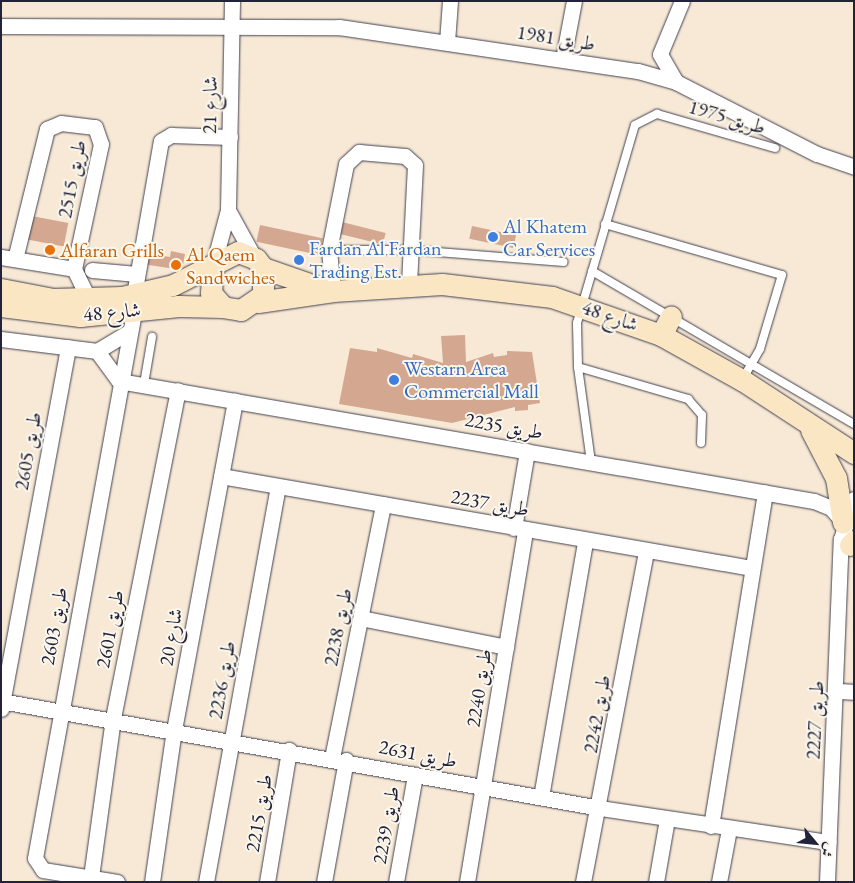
<!DOCTYPE html>
<meta charset="utf-8">
<style>
body{margin:0}
#map{position:relative;width:855px;height:883px;overflow:hidden;background:#f7e9d5;font-family:"EB Garamond",Amiri,serif}
div>[style]{position:absolute}
[style*='--x']{left:calc(var(--x)*1px);top:calc(var(--y)*1px);width:calc(var(--w)*1px);rotate:calc(var(--a)*1deg)}
.building>*{inset:0;background:#d4a890;transform-origin:0 0}
.roads{filter:drop-shadow(0 0 1px #424052) drop-shadow(0 0 1px #424052)}
.lane>*{height:8px;margin:-4px;padding:0 4px;transform-origin:4px;border-radius:4px;background:#fff}
.street>*{height:15px;margin:-7.5px;padding:0 7.5px;transform-origin:7.5px;border-radius:7.5px;background:#fff}
.secondary>*{height:21px;margin:-10.5px;padding:0 10.5px;transform-origin:10.5px;border-radius:10.5px;background:#fbe6c4}
.dots>*{width:14px;height:14px;translate:-50% -50%;box-sizing:border-box;border:2px solid #fbf7ec;border-radius:50%}
span{translate:-50% -50%;white-space:nowrap;text-align:center;line-height:1.15;-webkit-text-stroke:4px #fbf7ec;paint-order:stroke}
.street-label{font-size:20px;color:#22223b}
.shop-label{font-size:20px;color:#366cbe}
.left{translate:0 -50%;text-align:left}
.food-label{font-size:20px;color:#c56008}
.frame{position:absolute;inset:0;border:2px solid #22223b;pointer-events:none}
.north{position:absolute;left:790px;top:818px;width:50px;height:50px;-webkit-text-stroke:4px #fbf7ec;paint-order:stroke;rotate:118deg;font-size:14px;font-weight:700;line-height:20px;text-align:center;color:#22223b}
.north::after{content:'';display:block;margin:auto;width:18px;height:22px;background:#22223b;clip-path:polygon(50% 0,100% 100%,50% 72%,0 100%)}
</style>
<div id="map">
<div class="building">
<div style="left:32px;top:216px;width:37px;height:24px;rotate:11deg"></div>
<div style="left:342px;top:222px;width:45px;height:12px;rotate:14deg"></div>
<div style="left:260px;top:225px;width:64px;height:17px;rotate:12deg"></div>
<div style="left:472px;top:226px;width:45px;height:13px;rotate:12deg"></div>
<div style="clip-path:polygon(171px 251px,185px 254px,182px 270px,142px 264px,144px 253px,170px 257px)"></div>
<div style="clip-path:polygon(465px 335px,466px 362px,493px 353px,494px 357px,507px 355px,507px 351px,532px 352px,540px 403px,528px 405px,528px 410px,515px 411px,515px 407px,452px 423px,339px 404px,350px 348px,377px 352px,377px 348px,412px 358px,413px 354px,443px 363px,441px 336px)"></div>
</div>
<div class="roads">
<div class="lane">
<div style="--x:605;--y:224;--w:184;--a:16.1"></div>
<div style="--x:782;--y:275;--w:77;--a:106.6"></div>
<div style="--x:760;--y:349;--w:34;--a:120"></div>
<div style="--x:329;--y:250;--w:83;--a:0"></div>
<div style="--x:412;--y:250;--w:152;--a:4.5"></div>
<div style="--x:592;--y:271;--w:303;--a:30.3"></div>
<div style="--x:578;--y:367;--w:115;--a:16.2"></div>
<div style="--x:688;--y:399;--w:21;--a:49"></div>
<div style="--x:702;--y:415;--w:28;--a:92"></div>
<div style="--x:144;--y:384;--w:48;--a:-80.3"></div>
<div style="--x:591;--y:462;--w:96;--a:-97.8"></div>
<div style="--x:578;--y:367;--w:44;--a:-91.3"></div>
<div style="--x:577;--y:323;--w:206;--a:-73.7"></div>
<div style="--x:635;--y:125;--w:25;--a:-27"></div>
<div style="--x:657;--y:114;--w:123;--a:16.1"></div>
</div>
<div class="street">
<div style="--x:1;--y:26;--w:338;--a:0.2"></div>
<div style="--x:339;--y:27;--w:302;--a:8.4"></div>
<div style="--x:638;--y:71;--w:40;--a:16"></div>
<div style="--x:676;--y:82;--w:158;--a:27.1"></div>
<div style="--x:817;--y:154;--w:39;--a:19"></div>
<div style="--x:447;--y:42;--w:41;--a:-85.8"></div>
<div style="--x:563;--y:59;--w:59;--a:-79.3"></div>
<div style="--x:676;--y:82;--w:32;--a:-120"></div>
<div style="--x:660;--y:54;--w:57;--a:-67.5"></div>
<div style="--x:228;--y:210;--w:56;--a:61.1"></div>
<div style="--x:1;--y:257;--w:74;--a:9.3"></div>
<div style="--x:15;--y:259;--w:134;--a:-76.2"></div>
<div style="--x:47;--y:129;--w:15;--a:-23"></div>
<div style="--x:61;--y:123;--w:34;--a:7"></div>
<div style="--x:95;--y:127;--w:18;--a:71"></div>
<div style="--x:101;--y:144;--w:128;--a:102.2"></div>
<div style="--x:74;--y:269;--w:34;--a:64"></div>
<div style="--x:213;--y:266;--w:58;--a:-75"></div>
<div style="--x:228;--y:210;--w:209;--a:-88.9"></div>
<div style="--x:92;--y:270;--w:45;--a:5.1"></div>
<div style="--x:333;--y:291;--w:41;--a:-95.6"></div>
<div style="--x:329;--y:250;--w:88;--a:-78.8"></div>
<div style="--x:346;--y:164;--w:18;--a:-43"></div>
<div style="--x:359;--y:152;--w:46;--a:5"></div>
<div style="--x:405;--y:156;--w:13;--a:42"></div>
<div style="--x:415;--y:165;--w:120;--a:92.9"></div>
<div style="--x:134;--y:295;--w:156;--a:-80.1"></div>
<div style="--x:161;--y:141;--w:12;--a:-31"></div>
<div style="--x:171;--y:135;--w:59;--a:1.9"></div>
<div style="--x:1;--y:339;--w:97;--a:7.1"></div>
<div style="--x:97;--y:351;--w:37;--a:-31"></div>
<div style="--x:97;--y:351;--w:37;--a:54"></div>
<div style="--x:119;--y:381;--w:705;--a:9.8"></div>
<div style="--x:814;--y:501;--w:18;--a:22"></div>
<div style="--x:831;--y:508;--w:18;--a:49"></div>
<div style="--x:221;--y:476;--w:539;--a:9.83"></div>
<div style="--x:514;--y:528;--w:78;--a:-80.4"></div>
<div style="--x:361;--y:618;--w:148;--a:11.3"></div>
<div style="--x:837;--y:691;--w:17;--a:3"></div>
<div style="--x:1;--y:701;--w:608;--a:10.13"></div>
<div style="--x:600;--y:808;--w:231;--a:8.5"></div>
<div style="--x:1;--y:709;--w:368;--a:-79.5"></div>
<div style="--x:332;--y:758;--w:259;--a:-78.6"></div>
<div style="--x:541;--y:797;--w:260;--a:-80.2"></div>
<div style="--x:711;--y:826;--w:338;--a:-80.8"></div>
<div style="--x:91;--y:877;--w:161;--a:-82.1"></div>
<div style="--x:113;--y:718;--w:334;--a:-78.8"></div>
<div style="--x:117;--y:882;--w:75;--a:-170.8"></div>
<div style="--x:43;--y:870;--w:14;--a:-124"></div>
<div style="--x:35;--y:858;--w:555;--a:-79.72"></div>
<div style="--x:152;--y:882;--w:154;--a:-81.8"></div>
<div style="--x:174;--y:730;--w:335;--a:-79.5"></div>
<div style="--x:206;--y:882;--w:402;--a:-79.7"></div>
<div style="--x:267;--y:882;--w:134;--a:-80.5"></div>
<div style="--x:324;--y:882;--w:124;--a:-79.8"></div>
<div style="--x:396;--y:882;--w:109;--a:-79.9"></div>
<div style="--x:467;--y:882;--w:357;--a:-80.6"></div>
<div style="--x:583;--y:882;--w:336;--a:-79.2"></div>
<div style="--x:656;--y:882;--w:64;--a:-80.1"></div>
<div style="--x:719;--y:882;--w:54;--a:-79.3"></div>
<div style="--x:827;--y:882;--w:343;--a:-87.7"></div>
<div style="--x:841;--y:539;--w:42;--a:-72"></div>
</div>
<div class="secondary">
<div style="--x:263;--y:268;--w:61;--a:19"></div>
<div style="--x:1;--y:289;--w:53;--a:10.9"></div>
<div style="--x:53;--y:299;--w:69;--a:-1.7"></div>
<div style="--x:122;--y:297;--w:52;--a:-13.2"></div>
<div style="--x:173;--y:285;--w:73;--a:-26.9"></div>
<div style="--x:238;--y:252;--w:19;--a:21"></div>
<div style="--x:256;--y:259;--w:11;--a:52"></div>
<div style="--x:263;--y:268;--w:27;--a:90"></div>
<div style="--x:263;--y:295;--w:27;--a:146"></div>
<div style="--x:241;--y:310;--w:18;--a:-171"></div>
<div style="--x:223;--y:307;--w:18;--a:-131"></div>
<div style="--x:211;--y:293;--w:27;--a:-86"></div>
<div style="--x:258;--y:302;--w:76;--a:-8.3"></div>
<div style="--x:333;--y:291;--w:109;--a:-3.7"></div>
<div style="--x:442;--y:284;--w:111;--a:6.7"></div>
<div style="--x:552;--y:297;--w:115;--a:19.2"></div>
<div style="--x:661;--y:335;--w:93;--a:29.1"></div>
<div style="--x:742;--y:380;--w:134;--a:33.1"></div>
<div style="--x:1;--y:306;--w:80;--a:7.2"></div>
<div style="--x:80;--y:316;--w:99;--a:-5.8"></div>
<div style="--x:178;--y:306;--w:45;--a:1.3"></div>
<div style="--x:661;--y:335;--w:21;--a:-62"></div>
<div style="--x:811;--y:430;--w:54;--a:62.5"></div>
<div style="--x:836;--y:478;--w:45;--a:81"></div>
<div style="--x:850;--y:545;--w:6;--a:-45"></div>
</div>
</div>
<div class="dots">
<div style="left:493px;top:237px;background:#3f7fe0"></div>
<div style="left:50px;top:250px;background:#e8710a"></div>
<div style="left:299px;top:260px;background:#3f7fe0"></div>
<div style="left:176px;top:265px;background:#e8710a"></div>
<div style="left:394px;top:380px;background:#3f7fe0"></div>
</div>
<div class="street-label">
<span style="left:556px;top:38px;rotate:9deg">طريق 1981</span>
<span style="left:210px;top:105px;rotate:-89deg">شارع 21</span>
<span style="left:727px;top:117px;rotate:16deg">طريق 1975</span>
<span style="left:72px;top:179px;rotate:-79deg">طريق 2515</span>
<span style="left:112px;top:312px;rotate:-5deg">شارع 48</span>
<span style="left:610px;top:316px;rotate:19deg">شارع 48</span>
<span style="left:504px;top:426px;rotate:10deg">طريق 2235</span>
<span style="left:28px;top:451px;rotate:-80deg">طريق 2605</span>
<span style="left:490px;top:503px;rotate:10deg">طريق 2237</span>
<span style="left:54px;top:626px;rotate:-80deg">طريق 2603</span>
<span style="left:338px;top:627px;rotate:-79deg">طريق 2238</span>
<span style="left:110px;top:629px;rotate:-79deg">طريق 2601</span>
<span style="left:171px;top:637px;rotate:-80deg">شارع 20</span>
<span style="left:222px;top:680px;rotate:-80deg">طريق 2236</span>
<span style="left:479px;top:688px;rotate:-81deg">طريق 2240</span>
<span style="left:597px;top:714px;rotate:-80deg">طريق 2242</span>
<span style="left:815px;top:720px;rotate:-87deg">طريق 2227</span>
<span style="left:418px;top:754px;rotate:11deg">طريق 2631</span>
<span style="left:259px;top:813px;rotate:-80deg">طريق 2215</span>
<span style="left:386px;top:825px;rotate:-80deg">طريق 2239</span>
</div>
<div class="shop-label">
<span class="left" style="left:503px;top:238px">Al Khatem<br>Car Services</span>
<span class="left" style="left:309px;top:260px">Fardan Al Fardan<br>Trading Est.</span>
<span class="left" style="left:404px;top:380px">Westarn Area<br>Commercial Mall</span>
</div>
<div class="food-label">
<span class="left" style="left:60px;top:250px">Alfaran Grills</span>
<span class="left" style="left:186px;top:266px">Al Qaem<br>Sandwiches</span>
</div>
<div class="frame"></div>
<div class="north">ش</div>
</div>
